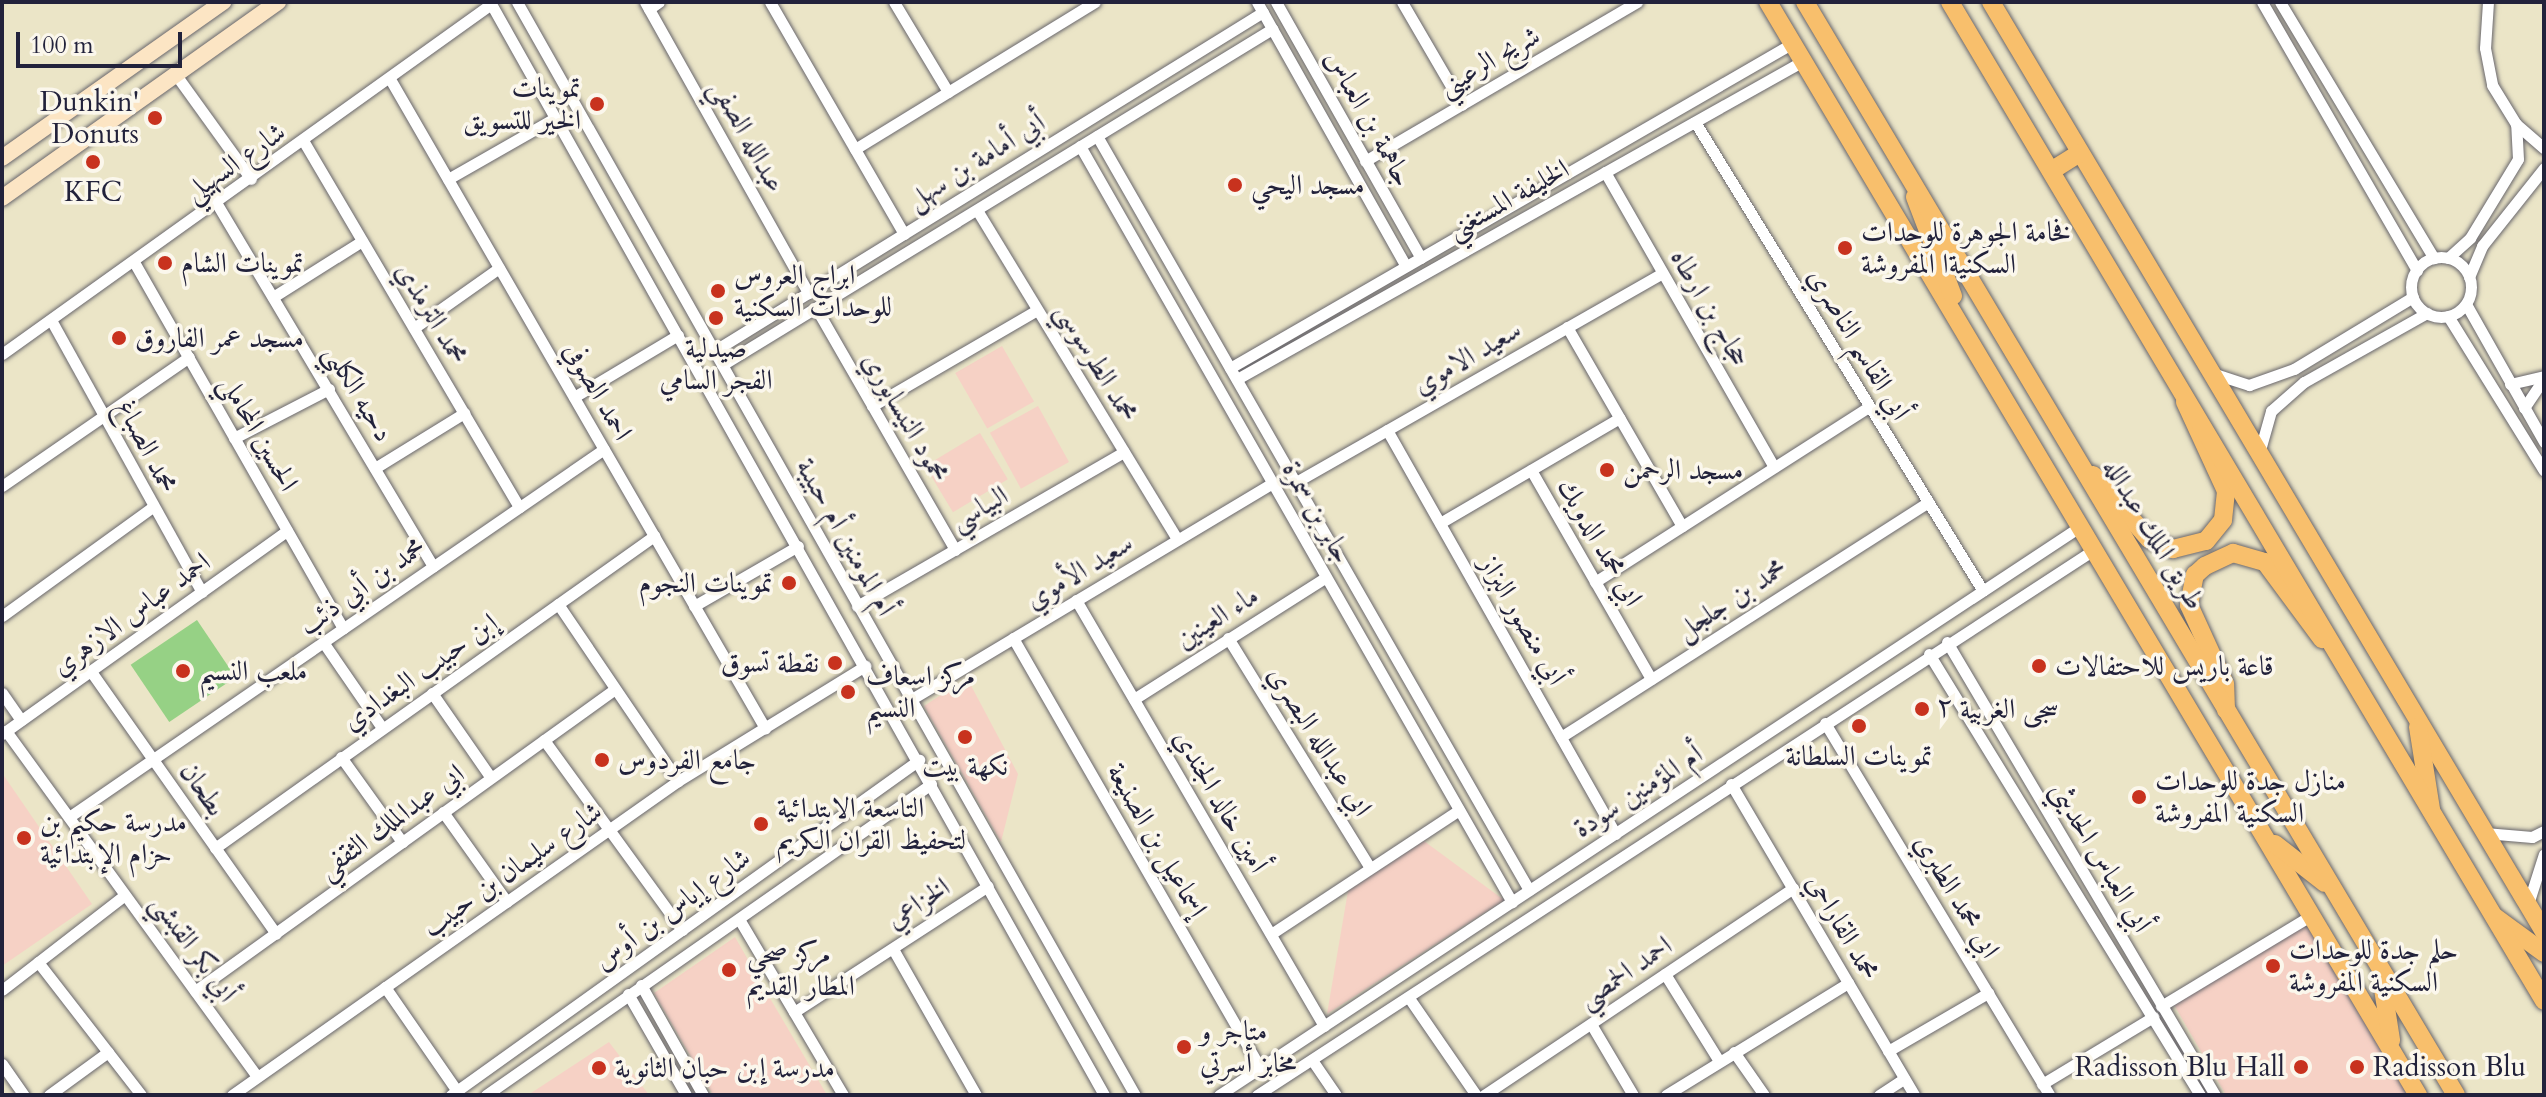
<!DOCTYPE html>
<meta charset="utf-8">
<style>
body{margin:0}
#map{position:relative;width:2546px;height:1097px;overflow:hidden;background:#ebe5c7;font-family:Cardo,Amiri,serif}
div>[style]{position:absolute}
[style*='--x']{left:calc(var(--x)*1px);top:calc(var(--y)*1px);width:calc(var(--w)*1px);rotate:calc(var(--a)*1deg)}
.built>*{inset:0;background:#f6d1c5;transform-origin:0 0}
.green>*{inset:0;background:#96d185;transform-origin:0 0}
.roads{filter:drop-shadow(0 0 2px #68666c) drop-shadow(0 0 2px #68666c)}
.minor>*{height:11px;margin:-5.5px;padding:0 5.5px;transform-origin:5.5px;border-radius:5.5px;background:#fff}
.minor>.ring{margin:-5.5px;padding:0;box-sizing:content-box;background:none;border:11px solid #fff;border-radius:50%}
.secondary>*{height:16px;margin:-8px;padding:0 8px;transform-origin:8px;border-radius:8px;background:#fce5c4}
.primary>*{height:18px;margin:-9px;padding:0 9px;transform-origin:9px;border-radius:9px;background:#f8bf6c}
.trunk>*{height:18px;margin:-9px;padding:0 9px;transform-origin:9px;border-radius:9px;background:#f8bf6c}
.dots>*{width:22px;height:22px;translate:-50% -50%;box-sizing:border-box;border:4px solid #fbf7ec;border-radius:50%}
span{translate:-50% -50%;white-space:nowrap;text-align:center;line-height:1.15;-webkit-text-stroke:7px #fbf7ec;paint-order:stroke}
.street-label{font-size:28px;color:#22223b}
.poi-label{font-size:28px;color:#22223b}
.right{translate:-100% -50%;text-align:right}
.left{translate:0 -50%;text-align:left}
.frame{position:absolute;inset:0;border:4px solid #22223b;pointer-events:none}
.scale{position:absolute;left:16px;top:32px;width:166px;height:36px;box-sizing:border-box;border:4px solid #22223b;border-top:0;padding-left:10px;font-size:24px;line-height:28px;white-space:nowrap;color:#22223b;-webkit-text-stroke:6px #fbf7ec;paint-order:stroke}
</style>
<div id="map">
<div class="built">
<div style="left:1002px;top:346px;width:64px;height:54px;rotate:60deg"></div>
<div style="left:1038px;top:406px;width:64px;height:55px;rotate:61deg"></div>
<div style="left:980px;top:433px;width:54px;height:64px;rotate:59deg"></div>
<div style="clip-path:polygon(967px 678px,1018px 774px,1001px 842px,924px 706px)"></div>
<div style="clip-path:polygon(2px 773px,92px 904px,2px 966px)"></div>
<div style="clip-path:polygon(1424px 841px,1504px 900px,1327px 1014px,1348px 891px)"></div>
<div style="clip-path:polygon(2307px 924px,2408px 1095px,2226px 1095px,2173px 1003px)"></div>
<div style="clip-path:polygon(735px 937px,771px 1000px,827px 1095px,713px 1095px,654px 993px)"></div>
<div style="clip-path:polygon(609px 1042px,649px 1095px,528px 1095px)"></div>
</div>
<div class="green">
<div style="left:197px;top:620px;width:69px;height:80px;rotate:56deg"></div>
</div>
<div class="roads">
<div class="minor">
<div style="--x:490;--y:2;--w:1254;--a:60.67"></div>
<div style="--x:517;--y:2;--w:1256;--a:60.52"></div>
<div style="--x:645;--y:2;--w:334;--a:60.7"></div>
<div style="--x:770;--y:2;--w:268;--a:60"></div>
<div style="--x:894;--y:2;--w:105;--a:59"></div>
<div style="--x:1257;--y:2;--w:303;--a:60.6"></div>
<div style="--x:1276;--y:2;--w:294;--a:60.5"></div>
<div style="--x:1402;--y:2;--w:119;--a:59.8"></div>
<div style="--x:2262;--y:2;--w:310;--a:60"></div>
<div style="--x:2280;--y:2;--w:299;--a:59"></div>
<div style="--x:2488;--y:2;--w:46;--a:93.7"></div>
<div style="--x:2485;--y:48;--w:38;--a:79"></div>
<div style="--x:2492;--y:85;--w:46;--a:58.4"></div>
<div style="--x:2516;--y:124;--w:37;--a:41"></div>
<div style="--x:649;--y:9;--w:12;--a:-35"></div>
<div style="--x:176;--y:75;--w:128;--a:54.2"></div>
<div style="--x:390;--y:79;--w:750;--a:59.98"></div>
<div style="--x:1695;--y:122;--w:550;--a:58.45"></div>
<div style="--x:1097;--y:136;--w:869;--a:60.19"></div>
<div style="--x:304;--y:142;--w:424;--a:59.5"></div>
<div style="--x:1080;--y:146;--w:871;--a:60.26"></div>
<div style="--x:855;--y:149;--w:281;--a:-31.5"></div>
<div style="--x:1365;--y:161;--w:315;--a:-30.3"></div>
<div style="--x:1605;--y:172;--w:340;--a:60.2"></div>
<div style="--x:448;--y:179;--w:123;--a:-29.7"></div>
<div style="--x:217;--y:204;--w:422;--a:59.2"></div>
<div style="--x:977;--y:210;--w:385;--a:58.7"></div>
<div class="ring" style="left:2411px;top:257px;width:49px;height:49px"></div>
<div style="--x:2448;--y:258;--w:30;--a:-42"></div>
<div style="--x:2470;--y:238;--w:92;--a:-58.7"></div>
<div style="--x:2518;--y:159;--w:35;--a:-93"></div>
<div style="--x:134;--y:262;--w:422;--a:60.3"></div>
<div style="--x:2469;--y:277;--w:34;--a:-67"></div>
<div style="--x:2482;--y:246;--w:100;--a:-51.5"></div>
<div style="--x:273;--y:297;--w:105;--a:-32.2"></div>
<div style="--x:2466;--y:304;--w:159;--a:60.5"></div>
<div style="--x:816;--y:308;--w:279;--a:60.1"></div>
<div style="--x:2448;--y:316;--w:182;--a:58.2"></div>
<div style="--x:51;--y:320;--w:311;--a:61"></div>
<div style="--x:1567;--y:327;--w:230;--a:60"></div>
<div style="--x:414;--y:328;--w:104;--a:-35.2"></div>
<div style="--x:714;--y:351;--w:645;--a:-31.69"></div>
<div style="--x:2;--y:354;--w:601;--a:-35.59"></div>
<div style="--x:722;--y:365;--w:645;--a:-31.42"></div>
<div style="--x:1230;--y:368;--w:650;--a:-30"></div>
<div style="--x:2215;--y:374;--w:36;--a:18"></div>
<div style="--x:2249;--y:385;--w:48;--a:-19.6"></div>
<div style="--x:2294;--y:369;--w:139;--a:-31.2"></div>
<div style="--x:1237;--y:379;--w:649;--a:-29.33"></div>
<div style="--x:2510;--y:384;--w:35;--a:-13"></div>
<div style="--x:574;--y:397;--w:121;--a:-30.8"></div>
<div style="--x:872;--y:406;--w:191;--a:-30.2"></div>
<div style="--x:2524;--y:408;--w:36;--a:-56"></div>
<div style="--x:1387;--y:430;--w:464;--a:60.5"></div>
<div style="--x:234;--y:438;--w:107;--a:-27.3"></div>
<div style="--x:2260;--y:450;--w:41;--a:-74.2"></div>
<div style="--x:2271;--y:411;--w:44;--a:-41.3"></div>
<div style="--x:2304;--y:382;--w:141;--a:-29.3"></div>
<div style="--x:375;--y:468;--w:105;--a:-31.7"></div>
<div style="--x:1531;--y:470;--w:241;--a:60.1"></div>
<div style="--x:1296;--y:482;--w:421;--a:-29.7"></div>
<div style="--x:2;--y:486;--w:227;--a:-34.6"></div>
<div style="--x:1440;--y:523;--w:208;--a:-30.3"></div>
<div style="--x:1595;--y:582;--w:325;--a:-32.6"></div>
<div style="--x:1076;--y:600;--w:493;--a:59.8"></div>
<div style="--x:558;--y:604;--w:214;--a:55.9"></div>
<div style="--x:694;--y:606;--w:120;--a:-30"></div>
<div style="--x:857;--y:606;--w:308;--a:-30"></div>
<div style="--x:2;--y:616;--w:184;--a:-35.9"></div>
<div style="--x:1013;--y:638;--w:495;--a:60.1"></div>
<div style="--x:1228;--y:638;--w:270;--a:58.3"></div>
<div style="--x:323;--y:642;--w:104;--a:55.5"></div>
<div style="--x:1947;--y:642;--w:526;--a:59.39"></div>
<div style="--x:1929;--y:654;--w:518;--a:58.43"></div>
<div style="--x:92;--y:673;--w:319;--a:54.8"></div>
<div style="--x:2;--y:693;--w:33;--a:55"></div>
<div style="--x:432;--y:693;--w:103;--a:55.2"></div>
<div style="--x:1134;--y:699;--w:227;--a:-32.4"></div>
<div style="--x:910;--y:700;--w:422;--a:-30.9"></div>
<div style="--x:1825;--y:723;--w:434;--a:58.9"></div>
<div style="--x:6;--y:731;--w:427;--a:54"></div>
<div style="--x:2;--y:734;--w:350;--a:-35.5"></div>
<div style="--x:1561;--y:737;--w:436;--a:-32.6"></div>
<div style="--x:544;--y:740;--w:235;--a:54"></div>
<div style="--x:341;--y:757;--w:105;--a:54.3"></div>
<div style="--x:1731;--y:784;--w:361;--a:59.5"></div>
<div style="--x:443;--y:812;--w:110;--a:54.6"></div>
<div style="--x:69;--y:817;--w:649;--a:-34.52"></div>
<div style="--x:2485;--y:833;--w:47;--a:4.9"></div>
<div style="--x:2532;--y:837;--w:13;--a:-27"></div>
<div style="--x:215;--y:848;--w:539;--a:-35.4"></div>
<div style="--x:2528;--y:904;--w:52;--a:-72.3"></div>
<div style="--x:739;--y:919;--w:204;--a:59.4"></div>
<div style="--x:1271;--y:934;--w:225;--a:-33.4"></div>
<div style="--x:893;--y:949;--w:168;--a:60.4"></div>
<div style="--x:38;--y:962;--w:168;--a:52.2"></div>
<div style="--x:1665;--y:974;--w:102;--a:58.2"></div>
<div style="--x:641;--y:985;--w:126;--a:60.6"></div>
<div style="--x:385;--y:987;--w:126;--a:55.3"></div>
<div style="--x:2;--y:990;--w:155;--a:-37.7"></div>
<div style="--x:195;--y:991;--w:517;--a:-35.72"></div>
<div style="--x:628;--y:994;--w:116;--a:60.1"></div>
<div style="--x:1409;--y:998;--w:118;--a:55.4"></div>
<div style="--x:2161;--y:1006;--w:176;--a:-31.1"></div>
<div style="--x:794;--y:1012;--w:231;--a:-33"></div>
<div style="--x:1591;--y:1024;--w:82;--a:59.4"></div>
<div style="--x:1888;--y:1051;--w:116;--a:-30.1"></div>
<div style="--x:1734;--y:1052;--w:52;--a:55.1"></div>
<div style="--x:1312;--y:1060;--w:42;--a:55.6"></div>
<div style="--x:2;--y:1064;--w:38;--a:55"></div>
<div style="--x:2042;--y:1084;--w:130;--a:-31.1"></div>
<div style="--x:49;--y:1095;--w:73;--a:-36.1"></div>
<div style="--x:232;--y:1095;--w:545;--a:-35.15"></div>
<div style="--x:678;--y:781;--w:220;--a:-31.6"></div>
<div style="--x:451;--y:1095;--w:576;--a:-35.6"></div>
<div style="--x:486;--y:1095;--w:543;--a:-34.95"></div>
<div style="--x:1219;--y:1095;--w:1033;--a:-33.43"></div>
<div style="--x:1257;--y:1095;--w:1000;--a:-33.09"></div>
<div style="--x:1484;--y:1095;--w:372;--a:-33.8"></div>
<div style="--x:1666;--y:1095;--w:214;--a:-31.6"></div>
<div style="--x:1879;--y:1095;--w:30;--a:-33"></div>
</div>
<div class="secondary">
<div style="--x:2;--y:158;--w:271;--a:-35.2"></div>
<div style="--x:2;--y:198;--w:339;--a:-35.4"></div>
</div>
<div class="primary">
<div style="--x:1768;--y:2;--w:1272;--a:59.26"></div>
<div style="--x:1991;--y:2;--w:1082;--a:59.26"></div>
<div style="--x:2051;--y:171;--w:34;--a:-32"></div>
<div style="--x:1915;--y:197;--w:106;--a:69"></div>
<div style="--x:2093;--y:475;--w:85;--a:48.8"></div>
<div style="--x:2149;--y:539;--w:26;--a:23"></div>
<div style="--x:2173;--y:549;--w:34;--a:-14"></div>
<div style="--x:2206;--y:541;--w:27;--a:-51"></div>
<div style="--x:2223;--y:520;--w:29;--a:-84"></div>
<div style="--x:2226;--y:491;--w:98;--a:-114.7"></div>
<div style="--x:2226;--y:710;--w:26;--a:-92"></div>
<div style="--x:2225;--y:684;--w:87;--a:-114.5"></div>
<div style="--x:2189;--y:605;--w:31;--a:-79"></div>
<div style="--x:2195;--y:575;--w:13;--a:-42"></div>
<div style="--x:2205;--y:566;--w:31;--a:-25"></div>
<div style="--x:2233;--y:553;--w:33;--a:16"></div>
<div style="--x:2265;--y:562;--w:96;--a:53.5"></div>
<div style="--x:2418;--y:727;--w:83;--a:81"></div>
<div style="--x:2275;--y:844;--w:63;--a:38"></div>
<div style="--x:2495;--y:917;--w:61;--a:36.3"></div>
<div style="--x:2381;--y:976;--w:65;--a:81.1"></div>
</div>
<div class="trunk">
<div style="--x:1805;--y:2;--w:1272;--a:59.22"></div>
<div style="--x:1950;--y:2;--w:1162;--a:59.26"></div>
</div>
</div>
<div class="dots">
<div style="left:597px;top:104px;background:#c8321e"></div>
<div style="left:155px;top:118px;background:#c8321e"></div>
<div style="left:93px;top:162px;background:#c8321e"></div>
<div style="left:1235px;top:185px;background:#c8321e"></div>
<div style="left:1845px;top:248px;background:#c8321e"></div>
<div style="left:165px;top:263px;background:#c8321e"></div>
<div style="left:718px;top:291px;background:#c8321e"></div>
<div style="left:716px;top:318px;background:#c8321e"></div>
<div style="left:119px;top:338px;background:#c8321e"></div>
<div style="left:1607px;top:470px;background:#c8321e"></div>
<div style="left:789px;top:583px;background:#c8321e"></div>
<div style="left:835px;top:663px;background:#c8321e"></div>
<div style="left:2039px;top:666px;background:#c8321e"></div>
<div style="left:183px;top:671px;background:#c8321e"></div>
<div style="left:848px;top:692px;background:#c8321e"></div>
<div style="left:1922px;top:709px;background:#c8321e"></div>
<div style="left:1859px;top:726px;background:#c8321e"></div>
<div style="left:965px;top:737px;background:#c8321e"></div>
<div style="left:602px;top:760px;background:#c8321e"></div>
<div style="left:2139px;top:797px;background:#c8321e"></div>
<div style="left:761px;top:824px;background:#c8321e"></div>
<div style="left:24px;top:838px;background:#c8321e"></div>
<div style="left:2273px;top:966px;background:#c8321e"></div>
<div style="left:729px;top:970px;background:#c8321e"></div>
<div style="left:1184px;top:1047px;background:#c8321e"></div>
<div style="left:2301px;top:1067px;background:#c8321e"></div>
<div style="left:2357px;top:1067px;background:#c8321e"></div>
<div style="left:599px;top:1068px;background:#c8321e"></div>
</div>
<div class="street-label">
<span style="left:1489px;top:61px;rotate:-30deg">شريح الرعيني</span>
<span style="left:1369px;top:118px;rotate:61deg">جاهمة بن العباس</span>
<span style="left:748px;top:136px;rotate:61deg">عبدالله الصفي</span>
<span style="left:976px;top:161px;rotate:-32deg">أبي أمامة بن سهل</span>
<span style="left:235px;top:162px;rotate:-35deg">شارع السهيلي</span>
<span style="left:1508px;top:199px;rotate:-29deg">الخليفة المستغني</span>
<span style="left:1710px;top:308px;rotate:60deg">حجاج بن ارطاه</span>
<span style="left:432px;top:313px;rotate:59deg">محمد الترمذي</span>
<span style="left:1859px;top:344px;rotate:59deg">أبي القاسم الناصري</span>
<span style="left:1467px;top:357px;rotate:-30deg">سعيد الاموي</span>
<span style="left:1097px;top:362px;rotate:59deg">محمد الطرسوسي</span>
<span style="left:598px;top:391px;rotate:60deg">احمد الصوفي</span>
<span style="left:359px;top:393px;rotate:59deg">دحيه الكلبي</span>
<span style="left:906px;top:417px;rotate:60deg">محمود النيسابوري</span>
<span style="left:259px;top:433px;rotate:60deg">الحسين المحاملي</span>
<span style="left:147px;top:446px;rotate:63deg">محمد الصباغ</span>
<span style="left:979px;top:508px;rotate:-30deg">البياسي</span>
<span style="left:1317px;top:512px;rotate:60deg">جابر بن سمرة</span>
<span style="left:2154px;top:534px;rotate:59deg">طريق الملك عبدالله</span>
<span style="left:846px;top:537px;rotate:61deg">أم المومنين أم حبيبة</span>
<span style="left:1600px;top:542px;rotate:60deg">ابي محمد الدويك</span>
<span style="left:1079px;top:571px;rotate:-31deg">سعيد الأموي</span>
<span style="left:362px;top:586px;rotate:-35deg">محمد بن أبي ذئب</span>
<span style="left:1731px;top:599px;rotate:-33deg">محمد بن جلجل</span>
<span style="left:131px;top:614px;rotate:-36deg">احمد عباس الازهري</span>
<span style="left:1217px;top:617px;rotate:-32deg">ماء العينين</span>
<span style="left:1523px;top:620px;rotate:60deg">أبي منصور البزاز</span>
<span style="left:420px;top:672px;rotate:-35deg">إبن حبيب البغدادي</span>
<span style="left:1320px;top:741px;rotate:58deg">ابي عبدالله البصري</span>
<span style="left:203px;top:789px;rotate:55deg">بطحان</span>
<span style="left:1638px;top:791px;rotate:-33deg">أم المؤمنين سودة</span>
<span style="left:1221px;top:801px;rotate:60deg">أمين خالد الجندي</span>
<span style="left:391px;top:821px;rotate:-36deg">ابي عبدالملك الثقفي</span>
<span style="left:1157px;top:840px;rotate:60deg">إسماعيل بن الصنيعة</span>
<span style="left:2101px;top:857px;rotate:59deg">أبي العباس الحديثي</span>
<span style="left:512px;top:869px;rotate:-35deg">شارع سليمان بن حبيب</span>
<span style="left:1957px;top:896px;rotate:59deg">ابي محمد الطبري</span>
<span style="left:918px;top:903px;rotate:-33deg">الخزاعي</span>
<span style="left:672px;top:909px;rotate:-36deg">شارع إياس بن أوس</span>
<span style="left:1843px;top:927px;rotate:60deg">محمد القاراحي</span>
<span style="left:194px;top:948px;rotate:54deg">أبي بكر القبشي</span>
<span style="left:1625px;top:972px;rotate:-34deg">احمد الحمصي</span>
</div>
<div class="poi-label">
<span class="right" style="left:581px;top:104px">تموينات<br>الخير للتسويق</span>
<span class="right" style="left:139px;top:118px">Dunkin'<br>Donuts</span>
<span class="left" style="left:1251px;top:185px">مسجد اليحي</span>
<span style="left:93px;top:192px">KFC</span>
<span class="left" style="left:1861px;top:248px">فخامة الجوهرة للوحدات<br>السكنيةا المفروشة</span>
<span class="left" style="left:181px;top:263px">تموينات الشام</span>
<span class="left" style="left:734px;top:291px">ابراج العروس<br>للوحدات السكنية</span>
<span class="left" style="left:135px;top:338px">مسجد عمر الفاروق</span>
<span style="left:716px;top:364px">صيدلية<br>الفجر السامي</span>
<span class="left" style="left:1623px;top:470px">مسجد الرحمن</span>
<span class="right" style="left:773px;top:583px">تموينات النجوم</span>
<span class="right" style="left:819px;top:663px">نقطة تسوق</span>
<span class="left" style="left:2055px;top:666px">قاعة باريس للاحتفالات</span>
<span class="left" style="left:199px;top:671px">ملعب النسيم</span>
<span class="left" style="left:866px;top:692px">مركز اسعاف<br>النسيم</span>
<span class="left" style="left:1938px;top:709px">سجى الغربية ٢</span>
<span style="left:1859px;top:756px">تموينات السلطانة</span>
<span class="left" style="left:618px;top:760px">جامع الفردوس</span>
<span style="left:965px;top:766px">نكهة بيت</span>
<span class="left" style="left:2155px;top:797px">منازل جدة للوحدات<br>السكنية المفروشة</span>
<span class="left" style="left:777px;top:824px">التاسعة الابتدائية<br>لتحفيظ القران الكريم</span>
<span class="left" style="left:40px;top:838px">مدرسة حكيم بن<br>حزام الإبتدائية</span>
<span class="left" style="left:2289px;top:966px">حلم جدة للوحدات<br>السكنية المفروشة</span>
<span class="left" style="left:747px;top:970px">مركز صحي<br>المطار القديم</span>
<span class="left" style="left:1200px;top:1047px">متاجر و<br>مخابز أسرتي</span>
<span class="right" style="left:2285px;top:1067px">Radisson Blu Hall</span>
<span class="left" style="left:2373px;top:1067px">Radisson Blu</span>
<span class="left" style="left:615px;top:1068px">مدرسة إبن حبان الثانوية</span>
</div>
<div class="frame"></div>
<div class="scale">100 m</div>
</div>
